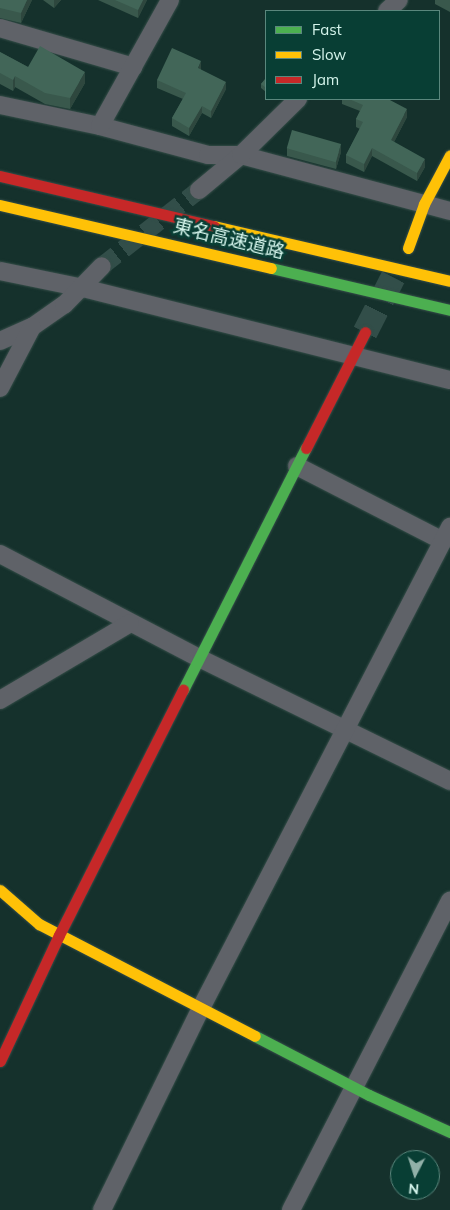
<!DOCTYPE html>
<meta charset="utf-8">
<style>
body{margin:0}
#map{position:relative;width:450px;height:1210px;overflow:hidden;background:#15312c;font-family:Mulish,"Noto Sans JP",sans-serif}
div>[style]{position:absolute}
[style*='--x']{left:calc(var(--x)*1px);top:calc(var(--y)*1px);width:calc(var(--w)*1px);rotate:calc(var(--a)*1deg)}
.street-tunnel>*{height:18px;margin-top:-9px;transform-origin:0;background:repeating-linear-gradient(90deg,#324e49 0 18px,transparent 0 27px)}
.secondary-tunnel>*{height:25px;margin-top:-12.5px;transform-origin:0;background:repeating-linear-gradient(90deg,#324e49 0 25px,transparent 0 37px)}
.roads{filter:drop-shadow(0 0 1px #364e49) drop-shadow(0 0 1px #364e49)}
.street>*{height:18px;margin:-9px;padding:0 9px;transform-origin:9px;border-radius:9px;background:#5f6268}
.fast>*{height:11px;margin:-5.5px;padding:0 5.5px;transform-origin:5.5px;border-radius:5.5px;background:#4caf50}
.slow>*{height:11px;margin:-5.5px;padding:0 5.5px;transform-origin:5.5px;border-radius:5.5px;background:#ffc107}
.jam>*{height:11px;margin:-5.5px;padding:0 5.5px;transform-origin:5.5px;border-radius:5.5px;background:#c62828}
.wall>*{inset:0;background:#39584c}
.shaded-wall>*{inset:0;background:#2e473e}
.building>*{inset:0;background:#426658;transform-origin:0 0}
span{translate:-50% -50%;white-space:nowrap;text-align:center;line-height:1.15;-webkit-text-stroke:5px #083e34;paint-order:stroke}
.street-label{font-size:19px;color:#d4f4eb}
.legend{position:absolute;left:265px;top:10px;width:175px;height:90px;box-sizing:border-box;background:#083e34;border:1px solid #5a877d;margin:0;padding:6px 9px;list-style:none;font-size:15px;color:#d4f4eb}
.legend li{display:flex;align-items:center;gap:10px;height:25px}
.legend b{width:25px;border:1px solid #5a877d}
.north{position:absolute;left:390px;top:1150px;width:50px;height:50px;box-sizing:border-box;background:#083e34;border:1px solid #5a877d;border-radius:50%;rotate:185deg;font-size:14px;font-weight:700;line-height:20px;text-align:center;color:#d4f4eb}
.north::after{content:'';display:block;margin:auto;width:18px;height:22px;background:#91b0a8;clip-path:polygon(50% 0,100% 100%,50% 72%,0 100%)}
</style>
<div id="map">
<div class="street-tunnel">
<div style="--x:102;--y:266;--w:123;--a:-38.1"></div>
</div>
<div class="secondary-tunnel">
<div style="--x:365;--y:332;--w:62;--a:-63"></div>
</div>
<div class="roads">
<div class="street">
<div style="--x:387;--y:11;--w:16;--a:-43"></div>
<div style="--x:0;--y:28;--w:139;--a:16.3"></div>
<div style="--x:0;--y:105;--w:102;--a:11.9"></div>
<div style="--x:100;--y:126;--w:112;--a:15"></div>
<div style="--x:208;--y:155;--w:33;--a:0"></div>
<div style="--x:241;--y:155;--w:216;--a:15"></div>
<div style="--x:100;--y:126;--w:144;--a:-60.9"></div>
<div style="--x:199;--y:190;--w:55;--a:-39.8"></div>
<div style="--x:241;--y:155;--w:80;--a:-44.5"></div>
<div style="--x:0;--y:271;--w:85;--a:11.6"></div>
<div style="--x:83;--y:288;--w:378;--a:14.1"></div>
<div style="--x:0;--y:341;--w:35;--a:-24"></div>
<div style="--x:32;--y:327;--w:39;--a:-35"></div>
<div style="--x:64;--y:305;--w:54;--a:-45.7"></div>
<div style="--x:0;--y:388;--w:69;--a:-62.3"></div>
<div style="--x:297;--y:466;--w:164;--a:27.2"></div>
<div style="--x:0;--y:554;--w:225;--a:27.6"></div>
<div style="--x:199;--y:658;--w:280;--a:26.1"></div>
<div style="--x:0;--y:700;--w:151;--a:-30.6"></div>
<div style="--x:102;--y:1210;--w:225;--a:-63.9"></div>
<div style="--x:201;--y:1008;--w:542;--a:-62.63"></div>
<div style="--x:291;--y:1210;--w:348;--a:-62.8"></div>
</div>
<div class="fast">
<div style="--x:271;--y:268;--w:184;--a:13.2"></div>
<div style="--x:183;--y:690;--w:271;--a:-63.1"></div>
<div style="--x:255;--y:1036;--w:128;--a:27.4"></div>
<div style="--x:369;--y:1095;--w:89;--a:24.6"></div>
</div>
<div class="slow">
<div style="--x:0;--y:205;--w:278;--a:13.1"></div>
<div style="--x:214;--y:226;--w:242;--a:13.1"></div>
<div style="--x:408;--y:248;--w:47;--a:-70"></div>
<div style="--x:424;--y:204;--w:55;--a:-62"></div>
<div style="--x:0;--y:890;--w:52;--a:41.1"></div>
<div style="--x:39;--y:924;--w:243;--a:27.4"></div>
</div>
<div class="jam">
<div style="--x:0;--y:176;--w:220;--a:13.2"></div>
<div style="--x:306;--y:448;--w:130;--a:-63"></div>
<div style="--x:0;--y:1061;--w:139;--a:-64.9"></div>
<div style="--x:59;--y:935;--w:275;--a:-63.2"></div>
</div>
</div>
<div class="wall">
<div style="clip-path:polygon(0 0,32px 0,21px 23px,0 18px)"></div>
<div style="clip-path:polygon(43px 0,61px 0,54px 8px)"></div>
<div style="clip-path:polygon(98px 0,147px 0,138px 18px)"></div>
<div style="clip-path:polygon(435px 0,450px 0,450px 12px,435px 4px)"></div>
<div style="clip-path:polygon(0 52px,28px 67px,85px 83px,70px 109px,45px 104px,15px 87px,13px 91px,0 84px)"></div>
<div style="clip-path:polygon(201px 68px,201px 70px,226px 89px,211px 118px,202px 113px,189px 136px,172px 126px,172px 118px,183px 99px,157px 88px,157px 80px)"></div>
<div style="clip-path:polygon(266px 78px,266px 92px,261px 88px,261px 84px)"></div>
<div style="clip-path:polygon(342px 99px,388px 99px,407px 117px,394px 142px,425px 167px,417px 181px,372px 156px,364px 172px,346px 163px,346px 155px,360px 129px,356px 127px,356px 119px,360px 111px,342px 104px)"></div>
<div style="clip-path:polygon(287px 148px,341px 152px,336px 169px,287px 156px)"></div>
</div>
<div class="shaded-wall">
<div style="clip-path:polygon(27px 0,32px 0,21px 23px,21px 13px)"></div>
<div style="clip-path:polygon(54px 0,61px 0,54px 8px)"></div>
<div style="clip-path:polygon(143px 0,147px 0,138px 18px,138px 10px)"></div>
<div style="clip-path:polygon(201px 61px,201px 68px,198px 76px,198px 68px)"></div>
<div style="clip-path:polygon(85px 72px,85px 83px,70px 109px,70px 98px)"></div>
<div style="clip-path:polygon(15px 76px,15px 87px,13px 91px,13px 80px)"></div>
<div style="clip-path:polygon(226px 82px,226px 89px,211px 118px,211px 111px)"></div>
<div style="clip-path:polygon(202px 106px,202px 113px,189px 136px,189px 128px)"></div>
<div style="clip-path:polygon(407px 109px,407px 117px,391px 148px,391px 140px)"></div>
<div style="clip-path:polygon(341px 144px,341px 152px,336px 169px,336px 161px)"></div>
<div style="clip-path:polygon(372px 148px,372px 156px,364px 172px,364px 164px)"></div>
<div style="clip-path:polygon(425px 159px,425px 167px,417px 181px,417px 173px)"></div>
</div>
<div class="building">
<div style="clip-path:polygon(0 0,27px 0,21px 13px,0 8px)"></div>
<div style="clip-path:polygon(115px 0,143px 0,138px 10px)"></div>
<div style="clip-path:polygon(40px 46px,85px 72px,70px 98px,45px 93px,15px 76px,13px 80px,0 73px,0 52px,28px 67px)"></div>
<div style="clip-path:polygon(172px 48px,201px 61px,198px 68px,226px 82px,211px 111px,202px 106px,189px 128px,172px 118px,186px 93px,157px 80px)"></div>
<div style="clip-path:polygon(266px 78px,266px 88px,261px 84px)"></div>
<div style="clip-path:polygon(349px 99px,388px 99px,407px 109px,391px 140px,425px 159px,417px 173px,372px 148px,364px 164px,346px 155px,363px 122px,356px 119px,363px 105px)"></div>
<div style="left:292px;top:130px;width:51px;height:19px;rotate:16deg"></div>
</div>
<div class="street-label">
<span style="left:229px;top:239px;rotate:14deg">東名高速道路</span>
</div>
<ul class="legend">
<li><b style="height:6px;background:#4caf50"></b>Fast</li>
<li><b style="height:6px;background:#ffc107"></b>Slow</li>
<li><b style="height:6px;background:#c62828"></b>Jam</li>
</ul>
<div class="north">N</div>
</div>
